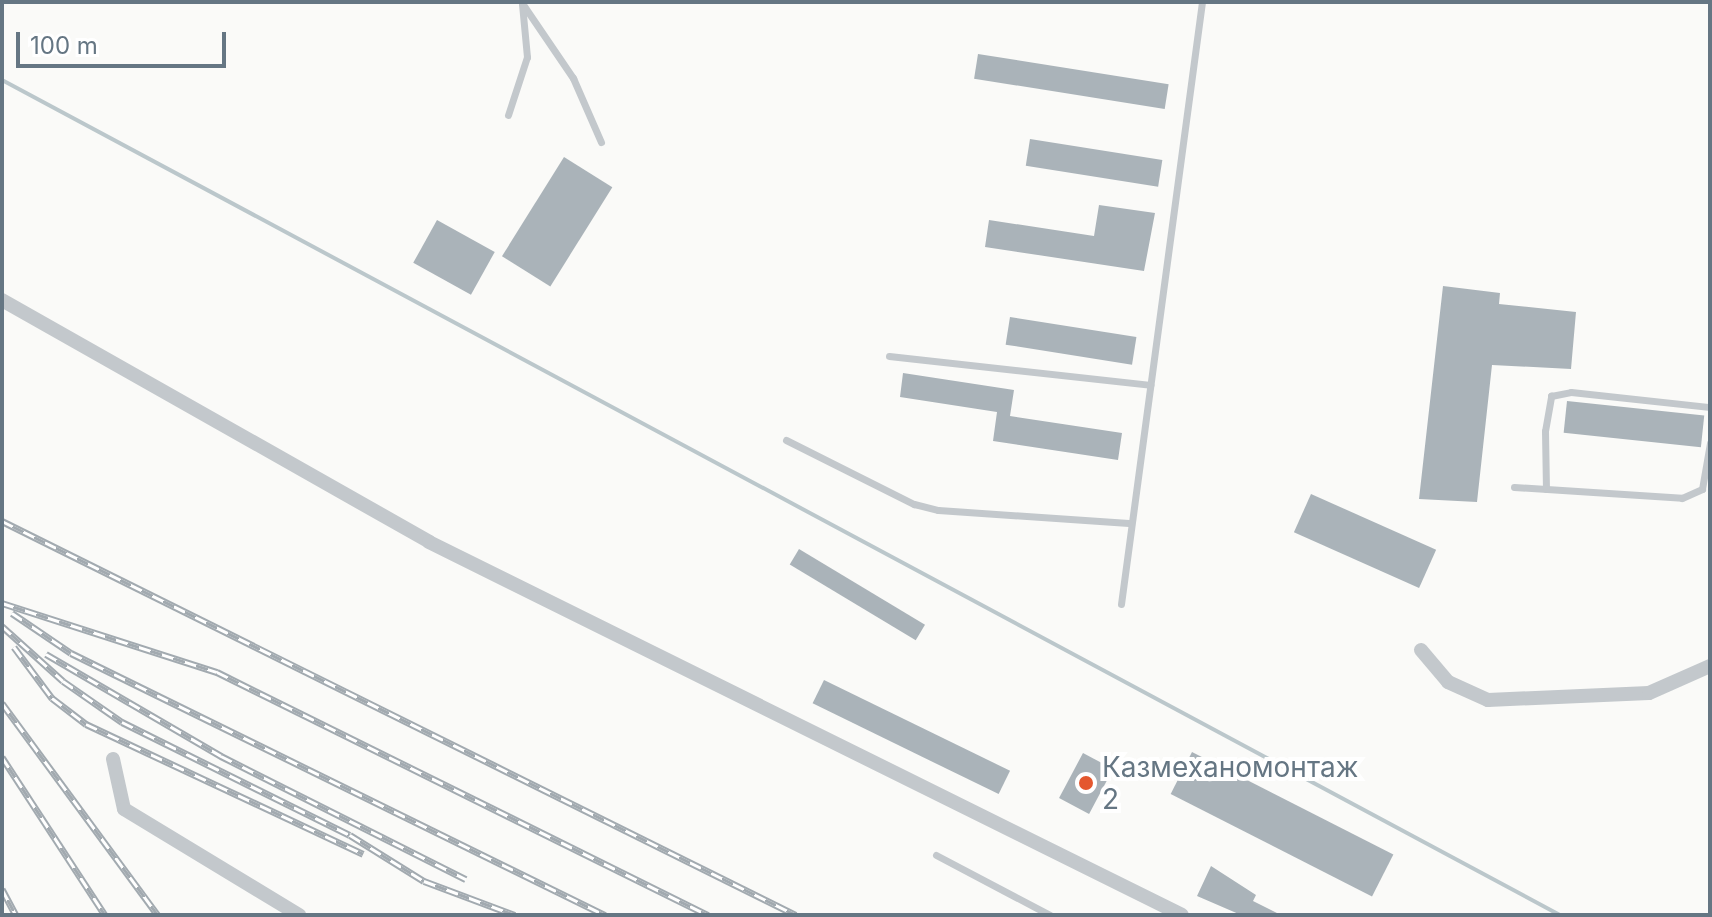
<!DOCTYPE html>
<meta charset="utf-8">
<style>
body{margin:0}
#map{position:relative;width:1712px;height:917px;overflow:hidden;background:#fafaf8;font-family:Inter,sans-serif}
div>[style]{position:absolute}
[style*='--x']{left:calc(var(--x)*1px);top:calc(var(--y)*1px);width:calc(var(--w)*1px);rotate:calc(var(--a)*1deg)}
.stream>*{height:4px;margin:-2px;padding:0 2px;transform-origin:2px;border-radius:2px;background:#bbc7cb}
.building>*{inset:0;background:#aab3b9;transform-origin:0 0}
.lane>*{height:7px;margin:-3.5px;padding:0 3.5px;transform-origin:3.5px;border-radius:3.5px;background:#c3c8cc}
.street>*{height:14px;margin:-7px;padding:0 7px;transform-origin:7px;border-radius:7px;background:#c3c8cc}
.rail>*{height:7px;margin-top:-3.5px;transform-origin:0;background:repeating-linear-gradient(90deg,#fff 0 12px,#a2aab0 0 24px);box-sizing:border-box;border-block:2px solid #a2aab0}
.dots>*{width:22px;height:22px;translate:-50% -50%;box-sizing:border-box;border:4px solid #fff;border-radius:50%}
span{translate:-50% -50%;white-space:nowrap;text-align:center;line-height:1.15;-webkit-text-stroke:8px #fff;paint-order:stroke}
.poi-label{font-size:28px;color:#657683}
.left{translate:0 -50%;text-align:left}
.frame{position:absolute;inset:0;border:4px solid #657683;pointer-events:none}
.scale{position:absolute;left:16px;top:32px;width:210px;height:36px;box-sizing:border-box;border:4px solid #657683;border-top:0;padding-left:10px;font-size:24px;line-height:28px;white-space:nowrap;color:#657683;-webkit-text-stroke:6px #fff;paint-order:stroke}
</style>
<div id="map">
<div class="stream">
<div style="--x:2;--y:80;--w:1768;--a:28.19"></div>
</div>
<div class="building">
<div style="left:978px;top:54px;width:193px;height:25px;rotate:9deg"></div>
<div style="left:1030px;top:139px;width:134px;height:27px;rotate:9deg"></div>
<div style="left:564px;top:157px;width:57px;height:117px;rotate:32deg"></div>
<div style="clip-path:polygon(1099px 205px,1155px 213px,1144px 271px,985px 247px,989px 220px,1094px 236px)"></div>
<div style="left:437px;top:220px;width:66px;height:49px;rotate:29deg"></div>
<div style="clip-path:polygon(1443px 286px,1500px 293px,1499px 304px,1576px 312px,1571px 369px,1492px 365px,1477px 502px,1419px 499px)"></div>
<div style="left:1010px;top:317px;width:128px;height:28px;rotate:9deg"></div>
<div style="clip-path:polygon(903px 373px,1014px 390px,1010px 416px,1122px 433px,1118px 460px,993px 441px,997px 412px,900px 397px)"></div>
<div style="left:1567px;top:401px;width:138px;height:32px;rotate:6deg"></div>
<div style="left:1311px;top:494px;width:137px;height:42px;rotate:24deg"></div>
<div style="left:799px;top:549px;width:147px;height:18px;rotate:31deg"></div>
<div style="left:824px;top:680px;width:207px;height:26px;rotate:26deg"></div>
<div style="left:1192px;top:752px;width:226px;height:47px;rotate:27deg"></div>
<div style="left:1083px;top:753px;width:34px;height:51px;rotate:28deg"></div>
<div style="clip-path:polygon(1211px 866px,1256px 895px,1253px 901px,1281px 915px,1241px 915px,1197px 896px)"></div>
</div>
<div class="lane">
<div style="--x:522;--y:3;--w:91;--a:55.8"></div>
<div style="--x:573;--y:78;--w:70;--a:66.4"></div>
<div style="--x:508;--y:115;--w:61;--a:-71.9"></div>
<div style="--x:527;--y:57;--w:53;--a:-95.4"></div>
<div style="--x:889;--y:356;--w:263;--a:6.3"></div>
<div style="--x:786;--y:440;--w:143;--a:26.6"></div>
<div style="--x:914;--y:504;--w:25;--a:14"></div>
<div style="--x:938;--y:510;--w:191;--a:3.9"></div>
<div style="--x:1514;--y:487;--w:168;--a:3.7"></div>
<div style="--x:1682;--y:498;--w:22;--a:-24"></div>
<div style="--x:1702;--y:489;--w:47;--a:-80.1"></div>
<div style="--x:1546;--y:489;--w:58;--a:-91"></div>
<div style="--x:1545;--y:431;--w:36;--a:-80"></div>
<div style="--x:1551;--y:396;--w:20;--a:-11"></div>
<div style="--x:1571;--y:392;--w:140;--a:6.2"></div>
<div style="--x:1121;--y:604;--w:607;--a:-82.34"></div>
<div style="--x:936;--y:855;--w:129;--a:27.8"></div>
</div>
<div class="street">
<div style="--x:2;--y:300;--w:491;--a:29.5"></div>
<div style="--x:429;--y:542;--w:840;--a:26.35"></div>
<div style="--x:1421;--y:650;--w:42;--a:49.8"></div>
<div style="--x:1448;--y:682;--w:44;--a:24.2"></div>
<div style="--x:1488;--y:700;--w:161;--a:-2.5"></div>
<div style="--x:1649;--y:693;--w:67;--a:-23.9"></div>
<div style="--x:113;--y:759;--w:51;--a:77.6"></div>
<div style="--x:124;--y:809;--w:205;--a:31.2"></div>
</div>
<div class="rail">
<div style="--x:2;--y:521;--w:886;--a:26.39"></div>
<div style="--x:2;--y:603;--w:226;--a:17.8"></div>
<div style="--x:217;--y:672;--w:548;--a:26.33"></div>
<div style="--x:12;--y:613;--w:71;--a:34.1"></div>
<div style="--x:71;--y:653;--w:595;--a:26.13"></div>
<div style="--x:2;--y:626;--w:82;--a:42"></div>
<div style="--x:63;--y:681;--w:72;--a:34.8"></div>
<div style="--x:122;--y:722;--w:254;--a:26.4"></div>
<div style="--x:350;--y:835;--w:87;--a:31.9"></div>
<div style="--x:424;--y:881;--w:97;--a:20.5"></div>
<div style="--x:14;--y:647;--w:64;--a:53.3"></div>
<div style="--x:52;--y:698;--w:43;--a:37.4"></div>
<div style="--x:86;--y:724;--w:306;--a:25.1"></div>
<div style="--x:46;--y:654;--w:203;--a:30.2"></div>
<div style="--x:221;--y:756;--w:274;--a:26.7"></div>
<div style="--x:2;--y:703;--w:263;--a:53.7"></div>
<div style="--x:2;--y:757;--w:189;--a:56.9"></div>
<div style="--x:2;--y:889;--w:30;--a:62"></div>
</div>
<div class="dots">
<div style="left:1086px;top:783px;background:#e4572e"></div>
</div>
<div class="poi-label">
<span class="left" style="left:1102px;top:783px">Казмеханомонтаж<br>2</span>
</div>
<div class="frame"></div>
<div class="scale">100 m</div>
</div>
